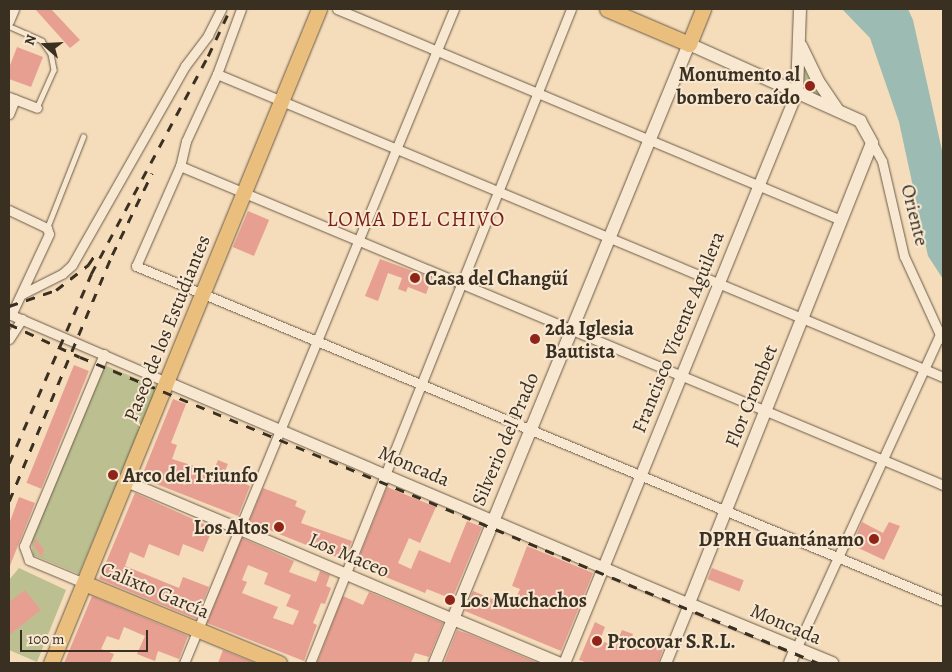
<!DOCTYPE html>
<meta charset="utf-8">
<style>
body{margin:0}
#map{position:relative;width:952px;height:672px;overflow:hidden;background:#f5dcba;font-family:Alegreya,serif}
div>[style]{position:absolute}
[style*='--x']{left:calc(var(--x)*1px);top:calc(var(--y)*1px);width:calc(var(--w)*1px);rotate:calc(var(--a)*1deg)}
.green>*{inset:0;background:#bcc090}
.water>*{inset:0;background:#9cbbb3}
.building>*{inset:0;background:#e79f91;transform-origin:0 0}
.roads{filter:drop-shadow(0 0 1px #695b48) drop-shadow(0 0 1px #695b48)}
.service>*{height:4.5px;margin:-2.25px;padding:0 2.25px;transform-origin:2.25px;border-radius:2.25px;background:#f8e8d2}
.minor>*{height:9px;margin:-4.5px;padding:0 4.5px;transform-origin:4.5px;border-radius:4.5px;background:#f8e8d2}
.tertiary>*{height:11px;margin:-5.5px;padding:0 5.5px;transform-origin:5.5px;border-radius:5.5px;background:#f8e8d2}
.secondary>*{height:12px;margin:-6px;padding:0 6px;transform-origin:6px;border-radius:6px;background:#f8e8d2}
.primary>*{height:15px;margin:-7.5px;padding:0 7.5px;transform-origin:7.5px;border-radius:7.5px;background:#eabe7d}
.rail>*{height:2.5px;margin-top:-1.25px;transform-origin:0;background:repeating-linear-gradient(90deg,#3a3022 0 9px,transparent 0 18px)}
.dots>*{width:14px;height:14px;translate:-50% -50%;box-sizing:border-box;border:2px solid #f8e8d2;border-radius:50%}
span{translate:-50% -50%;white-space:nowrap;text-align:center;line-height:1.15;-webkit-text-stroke:4px #f8e8d2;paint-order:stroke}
.poi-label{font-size:20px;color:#3a3022;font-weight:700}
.right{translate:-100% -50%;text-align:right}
.left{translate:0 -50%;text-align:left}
.street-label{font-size:20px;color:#3a3022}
.neighbourhood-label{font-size:21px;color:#7a1f14;letter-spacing:1px}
.frame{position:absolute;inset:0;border:10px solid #3a3022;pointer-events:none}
.north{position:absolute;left:20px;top:20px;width:50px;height:50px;-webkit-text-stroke:4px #f8e8d2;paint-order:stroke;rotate:289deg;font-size:14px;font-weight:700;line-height:20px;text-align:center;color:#3a3022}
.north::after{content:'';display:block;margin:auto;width:18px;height:22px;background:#3a3022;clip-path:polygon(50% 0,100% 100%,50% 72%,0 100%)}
.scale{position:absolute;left:20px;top:630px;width:128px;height:22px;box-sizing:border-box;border:2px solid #3a3022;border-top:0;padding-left:6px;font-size:15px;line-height:18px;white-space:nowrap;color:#3a3022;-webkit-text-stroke:4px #f8e8d2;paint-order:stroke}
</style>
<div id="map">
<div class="green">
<div style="clip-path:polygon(804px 70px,823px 98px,802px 89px)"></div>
<div style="clip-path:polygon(104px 365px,157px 387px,79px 574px,33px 555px,31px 538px)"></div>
<div style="clip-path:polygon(19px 568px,66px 590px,37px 662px,9px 650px,9px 580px)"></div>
</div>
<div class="water">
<div style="clip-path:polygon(842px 9px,908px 9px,913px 20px,943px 155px,943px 279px,928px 256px,899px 122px,870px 38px)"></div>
</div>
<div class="building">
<div style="clip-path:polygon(35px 9px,51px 9px,80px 40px,70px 48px)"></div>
<div style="clip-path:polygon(17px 47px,43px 57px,31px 87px,9px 79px,9px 68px)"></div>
<div style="left:248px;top:211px;width:23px;height:39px;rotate:23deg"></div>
<div style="clip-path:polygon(380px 259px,432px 278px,426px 294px,408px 287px,406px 292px,398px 289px,402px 278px,388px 273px,378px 301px,365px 296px)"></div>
<div style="left:74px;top:365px;width:16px;height:127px;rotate:22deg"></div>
<div style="clip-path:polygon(173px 399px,186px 404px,171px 443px,177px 445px,172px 459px,213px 472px,218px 460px,228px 464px,223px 475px,250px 486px,238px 516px,141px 478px)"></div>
<div style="clip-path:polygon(387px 487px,436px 507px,420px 543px,409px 538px,398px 563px,411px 569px,419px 550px,450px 563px,467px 521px,482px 527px,452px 599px,427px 589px,425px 593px,356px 565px)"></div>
<div style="clip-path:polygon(263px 488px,297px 501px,295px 506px,306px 511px,301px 523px,352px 541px,344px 560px,249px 522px)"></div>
<div style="clip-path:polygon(135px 493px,213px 528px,203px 552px,183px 544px,179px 556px,149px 544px,144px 558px,130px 552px,125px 566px,179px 588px,183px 577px,209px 587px,196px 619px,99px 579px)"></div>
<div style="clip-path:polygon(19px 497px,35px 503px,9px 568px,9px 524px)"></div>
<div style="clip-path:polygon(862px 522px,883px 533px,889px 522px,900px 526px,884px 560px,852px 545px)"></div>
<div style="clip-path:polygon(35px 538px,44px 550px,42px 557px,34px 547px)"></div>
<div style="clip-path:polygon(evenodd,242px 538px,294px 561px,289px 572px,316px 582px,320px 571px,330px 575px,326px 586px,331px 588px,325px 604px,321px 603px,313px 623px,317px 625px,304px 661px,207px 623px,242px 538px,248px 565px,268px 573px,264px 584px,291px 595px,286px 606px,299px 611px,293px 625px,273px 618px,278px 607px,242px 593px,247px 582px,242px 580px,248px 565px)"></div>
<div style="clip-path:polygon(527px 546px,593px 573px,561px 651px,465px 611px,473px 591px,512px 607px,520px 589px,512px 586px)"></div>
<div style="left:712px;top:568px;width:34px;height:12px;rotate:21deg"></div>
<div style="clip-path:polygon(25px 590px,41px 610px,9px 635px,9px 602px)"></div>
<div style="clip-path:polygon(369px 592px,443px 623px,429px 657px,415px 653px,411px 663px,317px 663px,343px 596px,363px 605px)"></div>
<div style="clip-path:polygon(92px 596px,188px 636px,179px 659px,158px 651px,155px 661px,137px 654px,145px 636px,124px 627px,119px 640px,107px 636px,101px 649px,114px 654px,110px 663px,64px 663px)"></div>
<div style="clip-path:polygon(595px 622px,605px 627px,600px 640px,615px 647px,622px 630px,633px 634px,630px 642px,646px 649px,650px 640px,664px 646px,658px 663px,588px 663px,579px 660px)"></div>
<div style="clip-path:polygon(457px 630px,471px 635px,538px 663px,444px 663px)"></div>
<div style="clip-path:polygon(223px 650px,255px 663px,218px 663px)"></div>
</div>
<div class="roads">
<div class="service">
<div style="--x:9;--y:26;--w:36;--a:24"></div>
<div style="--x:42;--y:41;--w:16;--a:55"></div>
<div style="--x:51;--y:54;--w:16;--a:79"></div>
<div style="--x:54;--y:70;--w:42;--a:114.1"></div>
<div style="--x:47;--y:228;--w:98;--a:-68.4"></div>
</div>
<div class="minor">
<div style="--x:241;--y:9;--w:69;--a:110.3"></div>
<div style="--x:217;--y:74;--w:74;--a:114.8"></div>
<div style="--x:186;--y:141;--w:26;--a:103"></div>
<div style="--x:180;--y:166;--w:109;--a:113.7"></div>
<div style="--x:136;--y:266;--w:874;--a:22.54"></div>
<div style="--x:337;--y:9;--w:546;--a:22.72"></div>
<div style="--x:9;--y:21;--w:13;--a:-67"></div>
<div style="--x:217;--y:74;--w:787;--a:22.65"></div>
<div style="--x:9;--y:97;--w:30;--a:21"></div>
<div style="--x:9;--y:114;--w:16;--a:-68"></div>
<div style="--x:872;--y:143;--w:21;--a:61"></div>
<div style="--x:882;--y:161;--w:98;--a:77"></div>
<div style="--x:904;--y:256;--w:91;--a:65.4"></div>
<div style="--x:180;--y:166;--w:827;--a:22.69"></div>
<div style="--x:9;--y:210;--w:42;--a:25.3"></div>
<div style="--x:47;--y:228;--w:6;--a:72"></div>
<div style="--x:49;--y:234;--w:89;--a:115.1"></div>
<div style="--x:22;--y:294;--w:45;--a:-26.6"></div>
<div style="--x:62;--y:274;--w:13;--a:-42"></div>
<div style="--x:72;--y:265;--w:229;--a:-60.4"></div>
<div style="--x:185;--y:66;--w:39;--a:-53"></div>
<div style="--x:208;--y:35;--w:29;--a:-63"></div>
<div style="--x:9;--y:314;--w:172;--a:23.3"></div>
<div style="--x:9;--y:339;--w:24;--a:-57"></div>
<div style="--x:84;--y:583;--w:60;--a:-157.3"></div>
<div style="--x:29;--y:560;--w:15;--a:-110"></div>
<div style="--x:24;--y:546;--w:208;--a:-67.4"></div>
<div style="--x:796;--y:649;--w:345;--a:-65.4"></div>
<div style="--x:184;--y:663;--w:708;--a:-67.57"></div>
<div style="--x:310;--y:663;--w:704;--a:-68.24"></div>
</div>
<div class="tertiary">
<div style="--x:167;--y:382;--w:567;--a:23.04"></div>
<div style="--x:689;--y:604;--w:64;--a:112.1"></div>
<div style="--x:126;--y:481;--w:355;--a:22.9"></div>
<div style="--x:564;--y:663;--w:618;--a:-67.84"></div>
</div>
<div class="secondary">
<div style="--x:801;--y:46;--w:39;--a:64"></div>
<div style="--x:818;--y:81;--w:34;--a:56"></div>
<div style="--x:797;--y:91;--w:82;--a:-87.9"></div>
<div style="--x:453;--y:619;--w:114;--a:22.7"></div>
<div style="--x:435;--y:663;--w:669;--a:-67.69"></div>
<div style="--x:689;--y:44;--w:188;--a:24.2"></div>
<div style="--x:860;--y:121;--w:25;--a:61"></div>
<div style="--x:872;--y:143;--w:496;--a:111.7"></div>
<div style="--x:689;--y:604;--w:155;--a:22.4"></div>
<div style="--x:790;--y:663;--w:15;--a:-67"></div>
</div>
<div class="primary">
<div style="--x:607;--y:9;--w:89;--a:23.1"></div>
<div style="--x:689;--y:44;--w:38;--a:-68"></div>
<div style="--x:84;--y:583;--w:211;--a:22.3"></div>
<div style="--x:51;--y:663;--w:707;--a:-67.72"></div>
</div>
</div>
<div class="rail">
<div style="--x:9;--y:306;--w:50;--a:-18.8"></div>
<div style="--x:56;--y:290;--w:41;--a:-38"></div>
<div style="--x:88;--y:265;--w:11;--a:-56"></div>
<div style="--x:9;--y:324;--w:78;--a:24.9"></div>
<div style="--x:80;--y:357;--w:799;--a:22.52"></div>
<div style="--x:9;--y:463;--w:206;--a:-66.5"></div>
<div style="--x:91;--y:274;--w:247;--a:-61.8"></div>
<div style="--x:208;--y:56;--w:52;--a:-64.9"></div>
<div style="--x:9;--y:501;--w:267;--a:-67.3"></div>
<div style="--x:112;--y:255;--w:91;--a:-64"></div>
</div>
<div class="dots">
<div style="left:810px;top:86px;background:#8f2418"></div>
<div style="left:415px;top:278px;background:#8f2418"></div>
<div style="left:535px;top:339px;background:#8f2418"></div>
<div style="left:113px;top:475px;background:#8f2418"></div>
<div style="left:279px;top:527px;background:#8f2418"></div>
<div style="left:874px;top:539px;background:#8f2418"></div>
<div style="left:450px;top:600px;background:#8f2418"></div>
<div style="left:597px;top:641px;background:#8f2418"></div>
</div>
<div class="poi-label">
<span class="right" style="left:800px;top:86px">Monumento al<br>bombero caído</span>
<span class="left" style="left:425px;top:278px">Casa del Changüí</span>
<span class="left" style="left:545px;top:340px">2da Iglesia<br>Bautista</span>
<span class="left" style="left:123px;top:475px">Arco del Triunfo</span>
<span class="right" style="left:269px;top:527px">Los Altos</span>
<span class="right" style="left:864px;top:539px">DPRH Guantánamo</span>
<span class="left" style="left:460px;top:600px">Los Muchachos</span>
<span class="left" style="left:607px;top:641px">Procovar S.R.L.</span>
</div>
<div class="street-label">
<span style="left:915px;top:215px;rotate:76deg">Oriente</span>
<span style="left:167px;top:328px;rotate:-68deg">Paseo de los Estudiantes</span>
<span style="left:678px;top:332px;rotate:-68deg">Francisco Vicente Aguilera</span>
<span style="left:751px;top:396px;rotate:-68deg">Flor Crombet</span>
<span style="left:505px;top:439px;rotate:-67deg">Silverio del Prado</span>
<span style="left:414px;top:466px;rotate:23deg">Moncada</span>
<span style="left:349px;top:555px;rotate:23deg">Los Maceo</span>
<span style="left:155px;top:590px;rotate:23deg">Calixto García</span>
<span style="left:786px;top:624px;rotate:23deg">Moncada</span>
</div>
<div class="neighbourhood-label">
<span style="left:416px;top:219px">LOMA DEL CHIVO</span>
</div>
<div class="frame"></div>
<div class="north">N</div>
<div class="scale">100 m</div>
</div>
